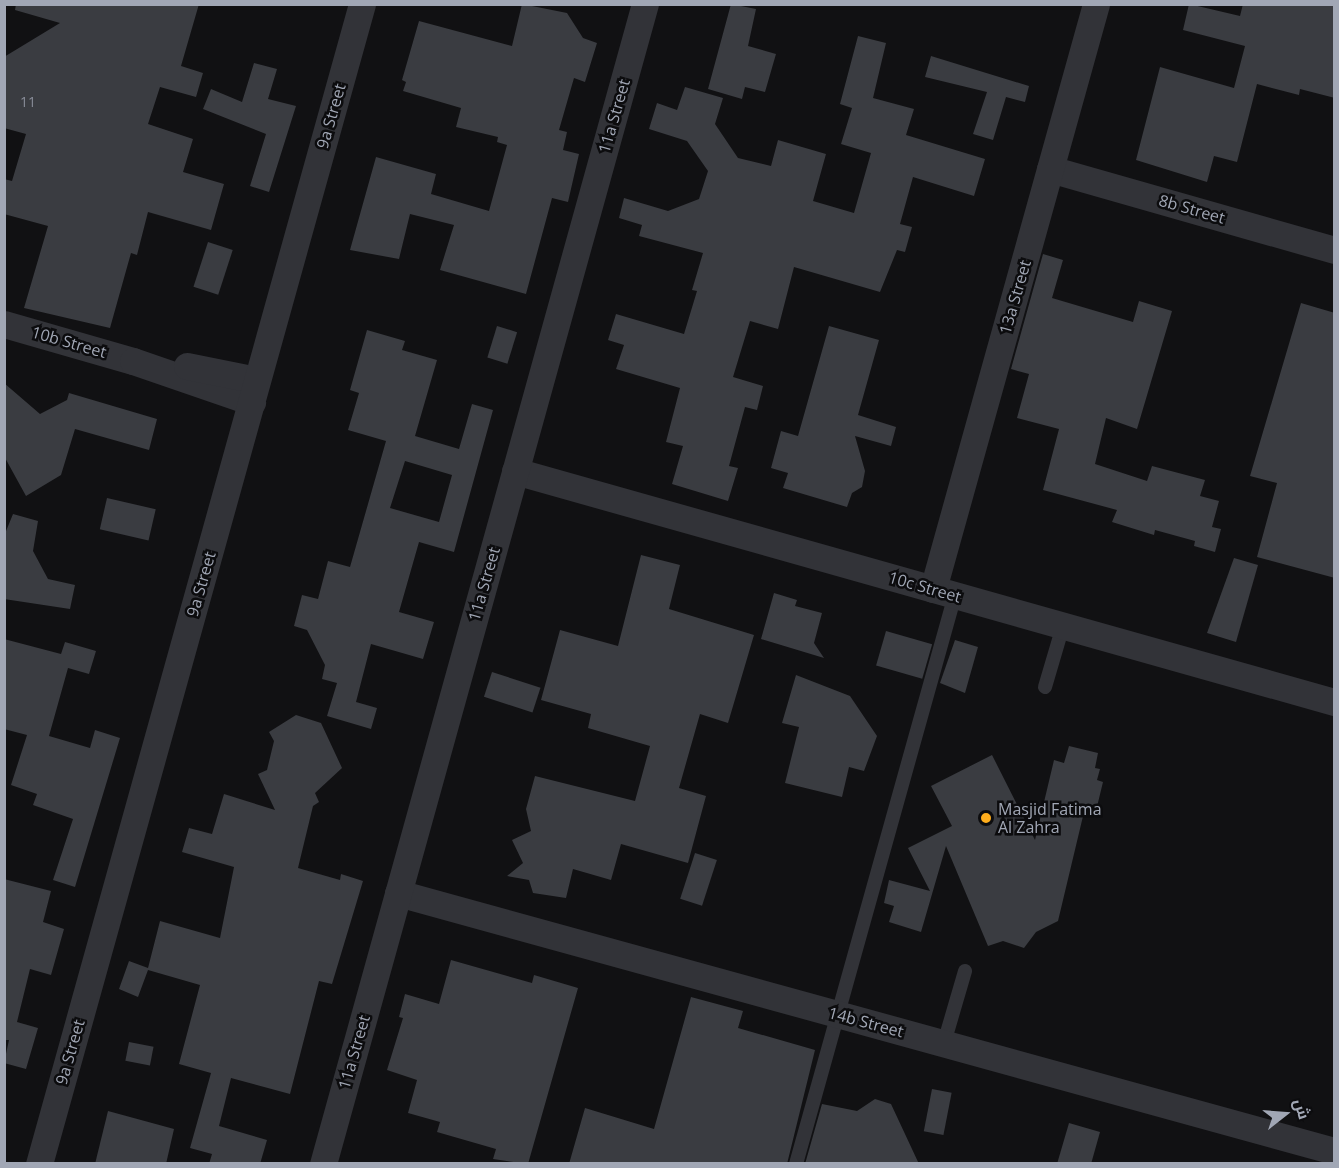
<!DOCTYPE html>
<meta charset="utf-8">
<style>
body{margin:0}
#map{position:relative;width:1339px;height:1168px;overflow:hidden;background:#111113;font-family:"Open Sans",Cairo,sans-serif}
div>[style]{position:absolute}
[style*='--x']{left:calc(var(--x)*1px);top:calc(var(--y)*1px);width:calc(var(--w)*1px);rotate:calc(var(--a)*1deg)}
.building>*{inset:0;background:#3a3c41;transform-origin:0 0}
.service>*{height:14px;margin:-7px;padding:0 7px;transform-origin:7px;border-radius:7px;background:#323338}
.minor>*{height:27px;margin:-13.5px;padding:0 13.5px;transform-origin:13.5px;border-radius:13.5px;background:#323338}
.dots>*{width:16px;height:16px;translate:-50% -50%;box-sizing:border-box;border:3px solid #0c0c0e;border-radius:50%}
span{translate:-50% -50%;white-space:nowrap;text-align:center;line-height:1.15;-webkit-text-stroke:5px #0c0c0e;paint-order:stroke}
.number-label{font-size:14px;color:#878c98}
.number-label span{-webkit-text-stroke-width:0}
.street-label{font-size:16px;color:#a1a7b5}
.poi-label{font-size:16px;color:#a1a7b5}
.left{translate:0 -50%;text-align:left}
.frame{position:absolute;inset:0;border:6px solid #a1a7b5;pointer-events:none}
.north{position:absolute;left:1255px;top:1084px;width:60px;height:60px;-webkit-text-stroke:4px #0c0c0e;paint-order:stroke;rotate:73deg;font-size:16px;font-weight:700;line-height:24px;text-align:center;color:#a1a7b5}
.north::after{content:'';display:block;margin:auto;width:21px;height:27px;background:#a1a7b5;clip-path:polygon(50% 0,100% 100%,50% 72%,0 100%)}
</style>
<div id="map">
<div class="building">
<div style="clip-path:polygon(16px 4px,199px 4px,181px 66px,203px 73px,196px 97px,160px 87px,148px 124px,193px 139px,183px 172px,224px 184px,211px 230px,148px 212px,137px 255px,131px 253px,110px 328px,24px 308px,48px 226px,4px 214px,4px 179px,12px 181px,26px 134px,4px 128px,4px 57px,60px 23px,15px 10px)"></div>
<div style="clip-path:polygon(522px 4px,567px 13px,583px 38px,597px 43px,585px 82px,574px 78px,559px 130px,567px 132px,563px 150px,579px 154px,568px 202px,552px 198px,526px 294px,440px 270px,454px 225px,410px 214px,399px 259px,350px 250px,376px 157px,436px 174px,431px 194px,489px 211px,507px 145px,497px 142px,498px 137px,456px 127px,461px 108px,403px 91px,406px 82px,402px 80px,419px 21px,512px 46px)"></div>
<div style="clip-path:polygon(731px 4px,756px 9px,748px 46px,776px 54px,765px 92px,745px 87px,742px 99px,708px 89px)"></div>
<div style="clip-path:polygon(1189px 4px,1240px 16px,1243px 4px,1335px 4px,1335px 98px,1300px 89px,1299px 95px,1257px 84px,1237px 162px,1214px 156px,1207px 182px,1136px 160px,1160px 67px,1234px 88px,1245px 46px,1183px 30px)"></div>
<div style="clip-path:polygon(858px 36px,886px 43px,873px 98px,914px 109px,906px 135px,985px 159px,974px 196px,913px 177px,900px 224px,912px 227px,905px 252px,897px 250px,880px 292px,794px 267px,778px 329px,750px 321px,733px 377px,763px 386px,757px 410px,745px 407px,729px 466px,738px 468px,728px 501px,672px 484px,683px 446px,666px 442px,680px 388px,616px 369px,624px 345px,608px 340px,616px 314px,684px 334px,697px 291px,692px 290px,703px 253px,639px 236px,642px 225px,619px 218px,624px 198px,668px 211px,699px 199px,708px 171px,687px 141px,649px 129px,657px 103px,677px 110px,685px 87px,723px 98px,715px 124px,738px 158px,771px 166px,778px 140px,826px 154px,813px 201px,854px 213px,871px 153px,841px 144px,852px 108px,840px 104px)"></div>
<div style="clip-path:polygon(931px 56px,1029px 86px,1025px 102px,1006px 97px,993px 140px,973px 134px,987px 92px,925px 77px)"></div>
<div style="clip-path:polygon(254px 63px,277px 69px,268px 99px,296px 106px,269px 192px,250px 186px,266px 134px,203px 109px,211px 89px,242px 102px)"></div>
<div style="left:208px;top:242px;width:26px;height:47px;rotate:18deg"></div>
<div style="clip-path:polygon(1043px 254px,1063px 260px,1052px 298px,1133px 322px,1139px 301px,1172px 311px,1137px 429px,1106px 418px,1095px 464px,1147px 481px,1152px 466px,1205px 480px,1200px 496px,1219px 501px,1212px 527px,1221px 529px,1215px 552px,1194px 546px,1195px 541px,1155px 530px,1154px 535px,1112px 522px,1117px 510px,1043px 490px,1059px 429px,1017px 418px,1029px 374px,1011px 369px)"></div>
<div style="clip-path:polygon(1301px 303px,1335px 313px,1335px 578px,1257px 557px,1277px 483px,1250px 476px)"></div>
<div style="left:497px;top:326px;width:21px;height:33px;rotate:17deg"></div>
<div style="clip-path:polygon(829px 326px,879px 340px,858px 415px,896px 427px,891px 446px,855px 436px,865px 471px,862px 487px,852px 493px,847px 507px,783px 488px,788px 473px,771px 468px,781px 431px,798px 436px)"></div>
<div style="clip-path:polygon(evenodd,367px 330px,405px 341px,402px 350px,437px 360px,415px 436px,459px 449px,472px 404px,493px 410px,454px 552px,419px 542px,399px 612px,434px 622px,423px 659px,371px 644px,356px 702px,377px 708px,371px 729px,327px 716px,337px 683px,322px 679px,325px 665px,307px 630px,294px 626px,302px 595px,318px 599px,328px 561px,350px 567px,386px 441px,348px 430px,359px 393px,350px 390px,367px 330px,405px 461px,452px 475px,439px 522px,390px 508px,405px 461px)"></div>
<div style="clip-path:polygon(4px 383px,40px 414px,67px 400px,69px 393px,157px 419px,149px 450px,75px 429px,61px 475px,26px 496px,4px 456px)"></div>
<div style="left:107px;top:498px;width:50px;height:32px;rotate:13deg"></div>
<div style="clip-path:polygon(13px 514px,38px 521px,33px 551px,48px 579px,75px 585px,70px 609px,4px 599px,4px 536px)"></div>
<div style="clip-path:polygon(641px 555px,680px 565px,669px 609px,754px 635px,728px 723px,700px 714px,679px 788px,706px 796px,688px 863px,621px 844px,611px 880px,573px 869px,566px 898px,533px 893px,529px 880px,507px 876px,523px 863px,512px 840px,531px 831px,526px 809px,535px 776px,635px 801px,650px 746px,588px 728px,591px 714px,541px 700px,560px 630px,618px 646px)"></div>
<div style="clip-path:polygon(1234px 558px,1258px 565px,1236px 642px,1207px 633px)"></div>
<div style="clip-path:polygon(774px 593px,797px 600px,795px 606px,822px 613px,814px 643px,824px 658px,761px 639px)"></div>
<div style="left:886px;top:631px;width:48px;height:36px;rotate:16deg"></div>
<div style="clip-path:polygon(4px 639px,61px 654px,65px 642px,96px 651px,89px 674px,68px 668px,49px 736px,90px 748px,95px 730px,120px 738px,75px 887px,53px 880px,73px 819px,33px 805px,37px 794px,11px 785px,27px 735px,4px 729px)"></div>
<div style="clip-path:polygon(955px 640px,978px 647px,965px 693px,940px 683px)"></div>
<div style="left:492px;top:672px;width:51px;height:26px;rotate:18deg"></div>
<div style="clip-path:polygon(796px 675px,850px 696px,877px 736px,864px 771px,849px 767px,842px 797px,785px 783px,799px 727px,782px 723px)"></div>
<div style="clip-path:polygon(296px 715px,321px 723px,342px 768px,315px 793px,319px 802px,313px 806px,298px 868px,340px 880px,341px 874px,363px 881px,332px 984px,319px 981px,290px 1094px,231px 1078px,219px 1126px,267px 1140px,260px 1164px,209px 1164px,212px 1154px,190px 1148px,211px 1073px,179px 1064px,200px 985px,148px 970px,138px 997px,119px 989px,129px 961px,148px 968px,160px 921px,220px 938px,234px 867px,182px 852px,189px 828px,212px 834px,224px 794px,275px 810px,258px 774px,267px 770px,274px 741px,269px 732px)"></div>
<div style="clip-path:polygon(1069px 746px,1098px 753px,1095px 768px,1100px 769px,1097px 780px,1103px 782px,1095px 815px,1084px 812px,1058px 921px,1036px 932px,1024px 948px,1003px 941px,988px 946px,946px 846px,921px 932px,889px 922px,894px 906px,884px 903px,889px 880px,930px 891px,908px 848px,952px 826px,931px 786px,992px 755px,1035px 840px,1054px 760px,1064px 763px)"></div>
<div style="left:695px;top:853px;width:23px;height:48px;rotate:18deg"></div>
<div style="clip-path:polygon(4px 879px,51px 891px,43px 922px,64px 929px,51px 975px,30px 969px,17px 1022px,38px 1028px,26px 1069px,4px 1063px,9px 1040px,4px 1040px)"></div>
<div style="clip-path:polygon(451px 960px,532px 983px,534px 975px,578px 988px,528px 1164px,493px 1159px,496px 1149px,437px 1132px,440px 1122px,408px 1113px,417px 1080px,387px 1070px,403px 1018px,399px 1017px,405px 994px,439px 1004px)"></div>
<div style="clip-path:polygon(691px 997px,743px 1011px,738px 1028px,815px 1050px,787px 1164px,569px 1164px,585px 1108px,654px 1129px)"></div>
<div style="left:129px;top:1042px;width:25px;height:19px;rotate:11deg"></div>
<div style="left:932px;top:1089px;width:20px;height:43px;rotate:11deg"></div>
<div style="clip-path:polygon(875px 1099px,891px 1104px,919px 1164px,805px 1164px,822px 1104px,857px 1111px)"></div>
<div style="clip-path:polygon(108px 1111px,174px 1129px,166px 1164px,95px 1164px)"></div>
<div style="clip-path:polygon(1069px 1123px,1100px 1132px,1091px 1164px,1057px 1164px)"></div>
</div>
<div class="service">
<div style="--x:1045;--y:687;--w:64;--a:-73.6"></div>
<div style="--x:944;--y:1043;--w:75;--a:-73.7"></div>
<div style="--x:796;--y:1164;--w:591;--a:-74.39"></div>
</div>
<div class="minor">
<div style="--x:1050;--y:169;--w:295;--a:15.9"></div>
<div style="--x:4;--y:324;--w:134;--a:16"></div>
<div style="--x:133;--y:361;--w:126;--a:19"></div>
<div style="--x:187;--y:366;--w:71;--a:11.3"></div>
<div style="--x:515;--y:471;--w:851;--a:15.75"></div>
<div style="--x:933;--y:589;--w:607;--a:-74.43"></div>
<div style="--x:398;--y:893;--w:971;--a:15.41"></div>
<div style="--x:39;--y:1164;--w:1204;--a:-74.44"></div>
<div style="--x:323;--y:1164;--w:1204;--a:-74.49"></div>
</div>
<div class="dots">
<div style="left:986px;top:818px;background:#ffae1d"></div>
</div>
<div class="number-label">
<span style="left:28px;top:102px">11</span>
</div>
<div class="street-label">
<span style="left:331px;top:116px;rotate:-74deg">9a Street</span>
<span style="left:614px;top:116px;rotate:-74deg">11a Street</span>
<span style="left:1192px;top:209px;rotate:16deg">8b Street</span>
<span style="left:1015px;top:297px;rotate:-74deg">13a Street</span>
<span style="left:69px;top:342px;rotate:16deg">10b Street</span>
<span style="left:201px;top:584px;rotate:-74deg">9a Street</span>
<span style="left:484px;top:584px;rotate:-74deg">11a Street</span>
<span style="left:925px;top:587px;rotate:16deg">10c Street</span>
<span style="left:866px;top:1022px;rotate:15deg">14b Street</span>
<span style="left:70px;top:1052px;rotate:-74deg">9a Street</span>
<span style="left:354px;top:1052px;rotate:-74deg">11a Street</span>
</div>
<div class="poi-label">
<span class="left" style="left:998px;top:818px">Masjid Fatima<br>Al Zahra</span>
</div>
<div class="frame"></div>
<div class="north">ش</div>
</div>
